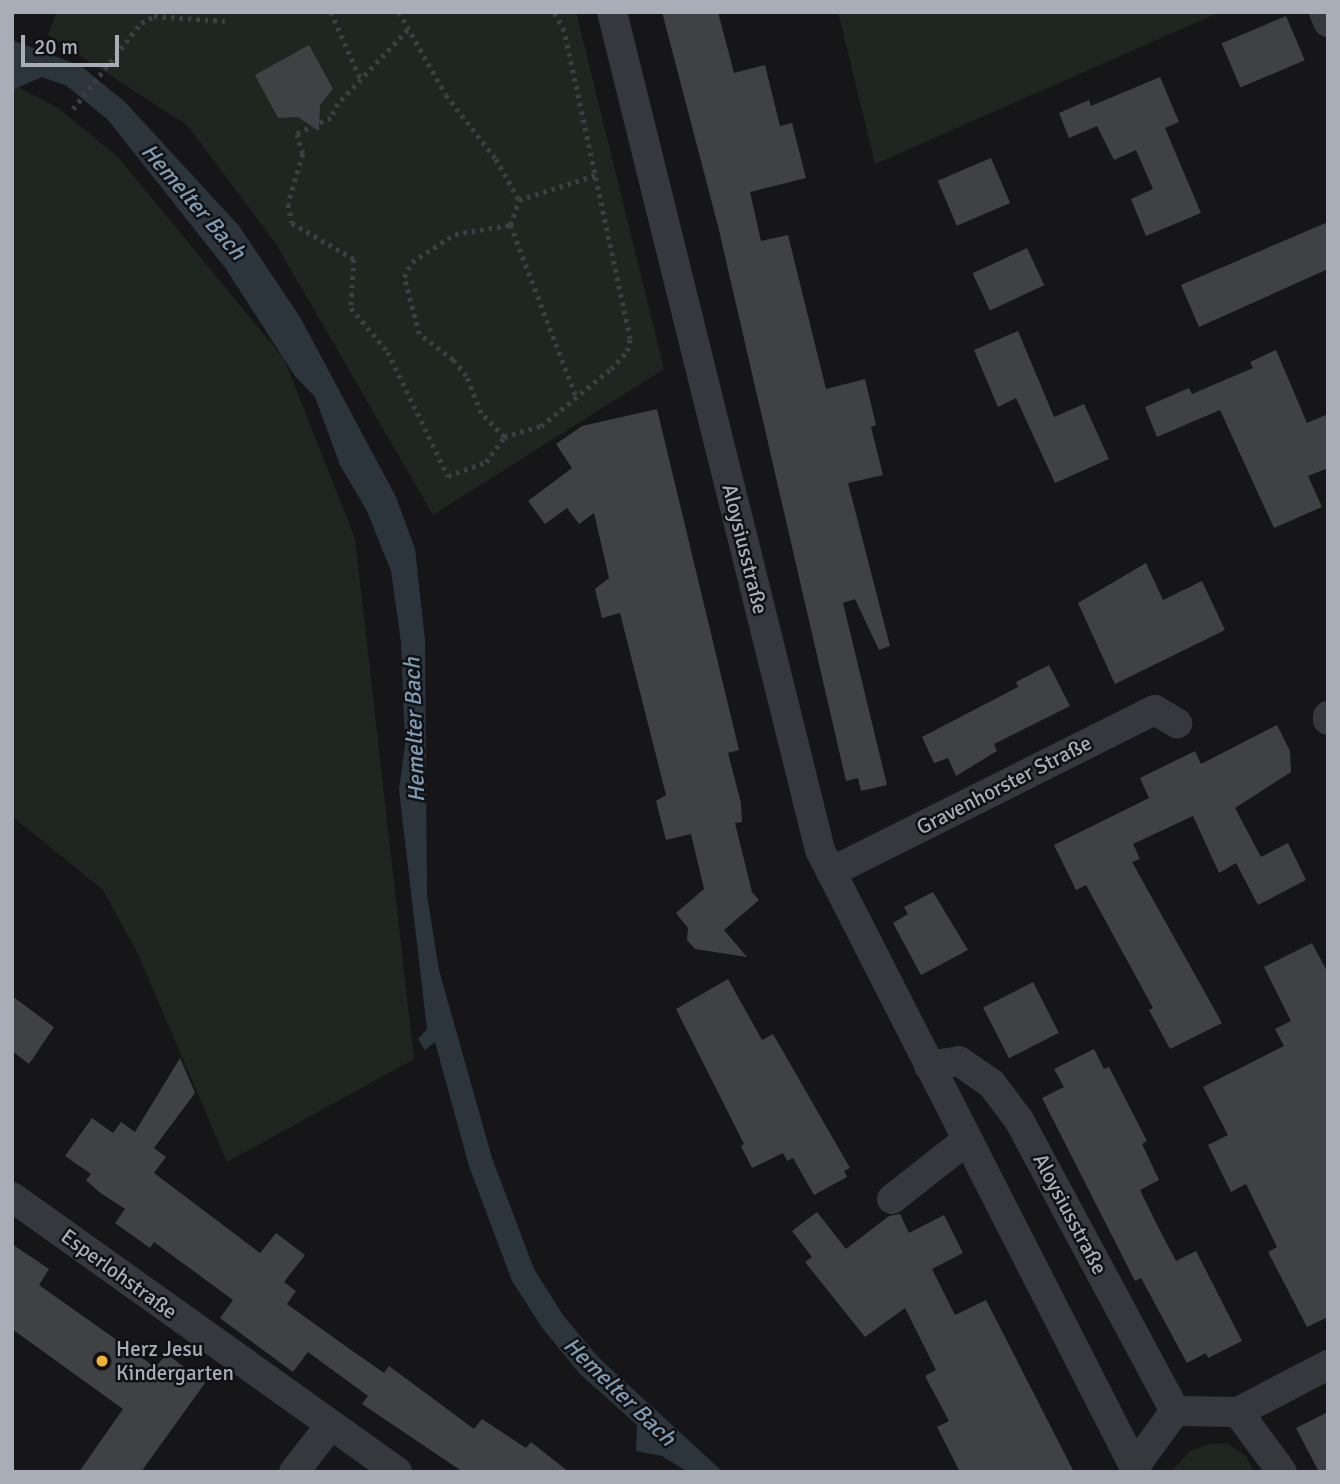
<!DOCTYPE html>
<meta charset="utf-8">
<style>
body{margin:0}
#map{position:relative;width:1340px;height:1484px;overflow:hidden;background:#161618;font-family:Signika,sans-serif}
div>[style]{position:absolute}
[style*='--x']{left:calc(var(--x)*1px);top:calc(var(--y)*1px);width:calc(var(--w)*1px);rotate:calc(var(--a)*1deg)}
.green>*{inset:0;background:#1e261f}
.water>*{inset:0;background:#2c353c}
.building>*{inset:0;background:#404145;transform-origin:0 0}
.path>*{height:4.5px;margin-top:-2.25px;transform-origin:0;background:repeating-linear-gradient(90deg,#3d3f44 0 3.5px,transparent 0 8.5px)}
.street>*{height:30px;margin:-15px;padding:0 15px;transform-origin:15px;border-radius:15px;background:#37383d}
.dots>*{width:19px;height:19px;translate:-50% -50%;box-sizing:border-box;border:4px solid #111113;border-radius:50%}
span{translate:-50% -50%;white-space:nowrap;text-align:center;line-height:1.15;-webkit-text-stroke:5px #111113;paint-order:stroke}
.street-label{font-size:21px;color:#a8adb8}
.poi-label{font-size:21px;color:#a8adb8}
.left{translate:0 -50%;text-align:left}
.water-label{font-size:23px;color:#7f9bb3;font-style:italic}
.frame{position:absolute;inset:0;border:14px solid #a8adb8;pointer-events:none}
.scale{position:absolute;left:21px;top:35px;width:98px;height:32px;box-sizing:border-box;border:4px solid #a8adb8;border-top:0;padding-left:9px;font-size:21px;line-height:24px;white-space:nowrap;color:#a8adb8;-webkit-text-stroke:5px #111113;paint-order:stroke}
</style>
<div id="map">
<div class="green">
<div style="clip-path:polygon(57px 12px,576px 12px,664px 369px,433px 515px,276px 244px,187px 125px,48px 35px)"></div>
<div style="clip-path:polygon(838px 12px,1220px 12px,875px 164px)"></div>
<div style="clip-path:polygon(12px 84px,58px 108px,118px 157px,284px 359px,355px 538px,414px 1059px,227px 1162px,138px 954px,103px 890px,12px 816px)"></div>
<div style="clip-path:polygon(1213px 1443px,1228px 1444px,1246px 1456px,1254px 1472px,1171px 1472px,1190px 1451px)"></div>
</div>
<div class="water">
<div style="clip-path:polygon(12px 40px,81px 66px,125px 102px,239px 226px,300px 317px,396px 497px,415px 549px,425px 640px,427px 895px,439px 970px,492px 1158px,534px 1269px,563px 1315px,598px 1357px,723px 1472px,688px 1472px,662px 1456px,636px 1451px,637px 1425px,580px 1374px,543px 1329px,512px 1281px,469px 1166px,435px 1042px,425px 1050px,418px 1039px,427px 1029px,399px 790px,405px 745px,401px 642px,391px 571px,367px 511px,340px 465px,315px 397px,295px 376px,226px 269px,108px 120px,67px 86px,42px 77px,12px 90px)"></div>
</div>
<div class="building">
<div style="clip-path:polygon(662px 12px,718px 12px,734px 73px,765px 65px,780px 126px,792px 123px,806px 178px,750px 192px,761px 241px,788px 235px,826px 389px,865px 379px,876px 425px,871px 427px,883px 475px,848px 483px,890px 646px,879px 650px,855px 599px,843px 603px,887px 785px,861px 791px,858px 778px,846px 781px,718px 226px)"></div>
<div style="left:1286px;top:16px;width:48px;height:70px;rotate:67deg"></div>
<div style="clip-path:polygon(309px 45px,333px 89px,320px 105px,319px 131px,298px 117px,278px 118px,255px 75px)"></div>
<div style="clip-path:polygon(1160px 77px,1179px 122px,1165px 128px,1201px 213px,1146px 236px,1131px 199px,1153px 189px,1136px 150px,1114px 160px,1097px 126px,1069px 138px,1059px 113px,1089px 100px,1091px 106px)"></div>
<div style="left:991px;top:158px;width:49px;height:58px;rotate:67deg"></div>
<div style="clip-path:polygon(1328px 222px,1328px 269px,1199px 327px,1181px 285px)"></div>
<div style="left:1027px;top:248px;width:41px;height:60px;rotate:65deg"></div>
<div style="clip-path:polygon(1018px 331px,1054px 417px,1084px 404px,1109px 459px,1055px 483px,1016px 398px,998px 407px,974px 350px)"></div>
<div style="clip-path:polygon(1276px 350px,1307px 423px,1328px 414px,1328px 468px,1308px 476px,1322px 507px,1274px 528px,1220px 410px,1157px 437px,1145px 407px,1189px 388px,1192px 394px,1253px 368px,1250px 362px)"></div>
<div style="clip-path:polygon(657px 409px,739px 750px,728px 753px,741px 803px,742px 822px,735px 823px,752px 892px,759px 900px,724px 930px,747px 957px,695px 949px,687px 940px,688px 928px,676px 913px,704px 889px,691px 834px,666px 840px,656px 801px,666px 795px,620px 613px,602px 618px,595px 589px,609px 578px,594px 513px,579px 524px,567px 508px,545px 524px,528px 501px,572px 468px,556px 444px,582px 426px)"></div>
<div style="clip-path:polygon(1146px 563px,1163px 600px,1202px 581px,1225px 630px,1115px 684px,1078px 603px)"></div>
<div style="clip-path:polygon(1049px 665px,1070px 706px,994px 744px,997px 751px,956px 776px,948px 758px,934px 763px,922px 737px,1018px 687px,1016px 682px)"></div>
<div style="clip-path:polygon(1277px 725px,1290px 751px,1291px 772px,1235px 808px,1261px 857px,1288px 843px,1306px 880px,1258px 905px,1236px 863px,1219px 873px,1193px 816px,1133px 844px,1140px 859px,1132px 862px,1222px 1023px,1170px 1049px,1149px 1010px,1153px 1008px,1086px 885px,1076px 890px,1054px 845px,1149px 798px,1140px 778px,1195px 751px,1201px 764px)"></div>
<div style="clip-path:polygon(933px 892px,968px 950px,921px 975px,893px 923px,908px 914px,904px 907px)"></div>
<div style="clip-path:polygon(1312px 943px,1328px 973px,1328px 1317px,1307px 1327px,1268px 1252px,1277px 1247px,1246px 1184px,1231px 1192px,1208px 1145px,1228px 1135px,1203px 1087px,1284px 1046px,1275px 1029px,1291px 1021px,1264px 967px)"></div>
<div style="clip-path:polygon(728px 979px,762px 1040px,773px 1034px,850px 1168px,844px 1171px,847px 1177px,814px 1195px,793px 1158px,787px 1161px,783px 1153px,752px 1168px,741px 1146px,744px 1144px,676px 1009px)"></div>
<div style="left:1033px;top:982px;width:57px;height:56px;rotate:63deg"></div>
<div style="clip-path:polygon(12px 996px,54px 1027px,29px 1064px,12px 1051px)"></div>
<div style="clip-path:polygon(1094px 1049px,1104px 1069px,1109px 1067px,1147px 1141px,1142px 1144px,1159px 1180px,1140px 1190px,1157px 1225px,1176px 1261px,1196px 1251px,1242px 1341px,1208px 1358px,1206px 1353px,1187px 1363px,1141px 1278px,1135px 1281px,1042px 1098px,1064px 1087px,1054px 1069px)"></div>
<div style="clip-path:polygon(180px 1058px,195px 1093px,154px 1148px,166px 1157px,154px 1173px,260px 1253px,276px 1233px,305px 1255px,284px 1282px,296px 1291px,287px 1304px,344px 1345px,384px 1373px,389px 1366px,474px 1429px,482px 1419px,526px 1448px,531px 1442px,569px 1472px,463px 1472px,362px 1404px,368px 1396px,308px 1352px,293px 1372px,220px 1318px,233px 1300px,154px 1242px,150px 1248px,115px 1223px,125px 1209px,99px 1192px,86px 1180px,91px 1174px,65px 1156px,92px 1118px,113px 1133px,121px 1122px,135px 1132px)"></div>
<div style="clip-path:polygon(817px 1212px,846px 1249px,889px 1216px,900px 1214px,909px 1233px,944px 1215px,963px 1253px,932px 1269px,955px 1315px,986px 1300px,1074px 1472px,960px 1472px,937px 1427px,949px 1421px,925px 1376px,936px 1370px,905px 1308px,865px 1337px,805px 1262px,812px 1257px,792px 1231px)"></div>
<div style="clip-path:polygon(12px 1244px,49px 1269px,39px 1285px,155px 1367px,167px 1354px,205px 1383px,141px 1472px,79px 1472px,123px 1409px,12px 1329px)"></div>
<div style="clip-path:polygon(1328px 1412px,1328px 1472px,1319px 1472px,1296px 1428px)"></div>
</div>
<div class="path">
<div style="--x:331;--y:12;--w:74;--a:66.2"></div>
<div style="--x:399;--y:12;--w:95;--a:60.5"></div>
<div style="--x:446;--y:95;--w:81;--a:52"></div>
<div style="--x:496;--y:159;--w:47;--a:60.7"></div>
<div style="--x:408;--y:30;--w:102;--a:133.4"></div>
<div style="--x:338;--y:104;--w:16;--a:117"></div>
<div style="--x:331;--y:118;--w:38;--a:155"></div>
<div style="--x:297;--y:134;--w:21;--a:73"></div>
<div style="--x:303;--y:154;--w:52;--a:106.7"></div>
<div style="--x:288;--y:204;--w:19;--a:78"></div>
<div style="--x:292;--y:223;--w:72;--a:30.1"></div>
<div style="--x:354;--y:259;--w:49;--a:93.5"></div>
<div style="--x:351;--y:308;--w:57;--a:49.9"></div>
<div style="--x:388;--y:352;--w:138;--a:64.2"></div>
<div style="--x:448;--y:476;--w:40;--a:-20.2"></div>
<div style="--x:486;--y:462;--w:31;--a:-54"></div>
<div style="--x:504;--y:437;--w:39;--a:-17"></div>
<div style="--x:541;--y:426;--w:90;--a:-39.2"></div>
<div style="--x:611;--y:369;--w:24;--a:-48"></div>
<div style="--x:627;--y:351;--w:12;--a:-76"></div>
<div style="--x:630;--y:339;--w:315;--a:-102.1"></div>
<div style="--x:564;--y:31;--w:21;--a:-118"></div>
<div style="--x:73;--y:109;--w:110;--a:-51.7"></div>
<div style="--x:141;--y:23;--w:15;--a:-28"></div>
<div style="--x:154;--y:16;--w:71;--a:4"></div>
<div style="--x:575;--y:395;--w:182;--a:-110.9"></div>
<div style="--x:510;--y:225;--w:27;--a:-70"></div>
<div style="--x:519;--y:200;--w:80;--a:-18.2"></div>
<div style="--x:504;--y:437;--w:33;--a:-134"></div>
<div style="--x:481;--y:413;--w:40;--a:-112"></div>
<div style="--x:466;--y:376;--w:21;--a:-129"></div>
<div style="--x:453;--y:360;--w:43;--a:-142.6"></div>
<div style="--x:419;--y:334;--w:59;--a:-104.7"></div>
<div style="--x:404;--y:277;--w:17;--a:-62"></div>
<div style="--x:412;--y:262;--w:51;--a:-33.1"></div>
<div style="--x:455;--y:234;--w:56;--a:-9.3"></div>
</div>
<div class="street">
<div style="--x:612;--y:12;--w:863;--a:76.06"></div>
<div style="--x:820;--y:850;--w:698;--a:62.99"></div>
<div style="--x:1324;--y:12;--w:11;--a:68"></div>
<div style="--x:1328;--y:716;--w:4;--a:90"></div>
<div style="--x:831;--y:872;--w:362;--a:-26.6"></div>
<div style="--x:1155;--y:710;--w:26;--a:31"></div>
<div style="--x:929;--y:1066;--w:30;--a:-9"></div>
<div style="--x:959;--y:1061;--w:39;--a:35"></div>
<div style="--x:991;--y:1083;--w:46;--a:52.9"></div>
<div style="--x:1019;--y:1120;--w:330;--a:61.8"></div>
<div style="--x:1175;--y:1411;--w:63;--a:0.9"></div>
<div style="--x:1238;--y:1412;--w:74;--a:53.7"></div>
<div style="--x:12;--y:1197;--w:473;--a:35.5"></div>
<div style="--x:892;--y:1199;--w:95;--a:-38.2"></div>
<div style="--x:1238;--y:1412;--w:102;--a:-27.6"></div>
<div style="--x:1135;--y:1466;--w:68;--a:-54"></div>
<div style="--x:294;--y:1472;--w:57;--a:-52.1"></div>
</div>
<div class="dots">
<div style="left:102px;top:1361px;background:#f2b134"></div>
</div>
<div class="street-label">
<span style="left:745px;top:549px;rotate:76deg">Aloysiusstraße</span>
<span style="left:1004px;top:785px;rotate:-27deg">Gravenhorster Straße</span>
<span style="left:1070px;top:1214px;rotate:62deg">Aloysiusstraße</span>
<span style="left:119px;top:1274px;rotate:36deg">Esperlohstraße</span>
</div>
<div class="poi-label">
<span class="left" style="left:116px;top:1361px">Herz Jesu<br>Kindergarten</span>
</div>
<div class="water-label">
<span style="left:193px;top:202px;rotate:49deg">Hemelter Bach</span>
<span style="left:415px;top:730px;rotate:-92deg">Hemelter Bach</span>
<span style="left:619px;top:1392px;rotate:44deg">Hemelter Bach</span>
</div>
<div class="frame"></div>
<div class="scale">20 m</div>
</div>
